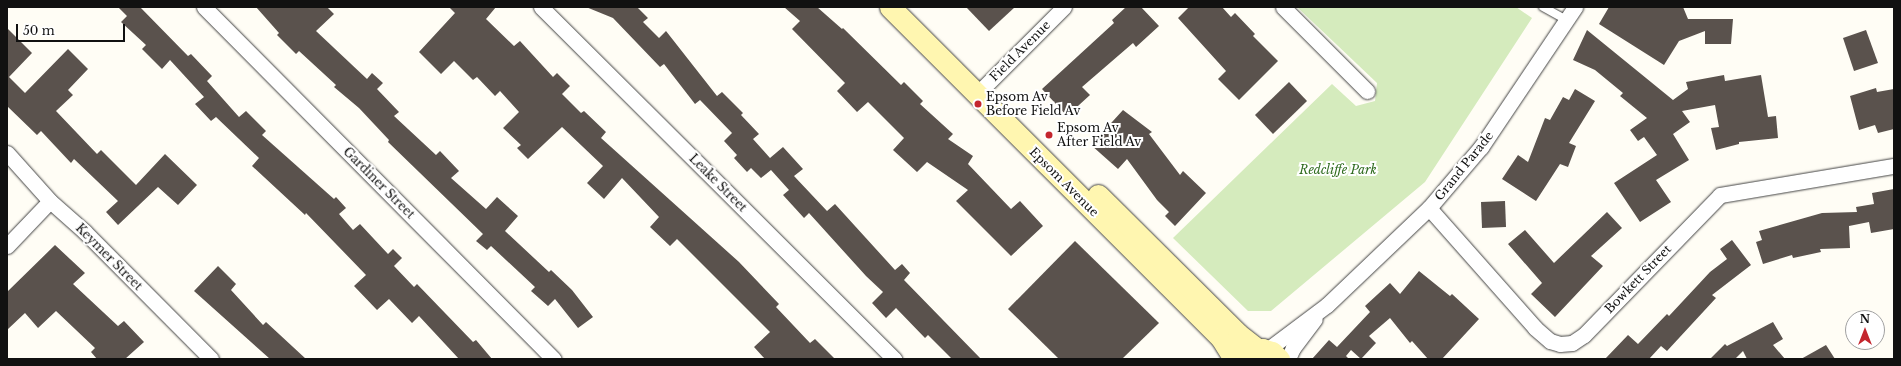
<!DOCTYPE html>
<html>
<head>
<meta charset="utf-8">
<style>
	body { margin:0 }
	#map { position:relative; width:1901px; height:366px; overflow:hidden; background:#fffdf5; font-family:"Libre Baskerville",serif }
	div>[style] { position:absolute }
	.green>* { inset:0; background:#d5ebbd }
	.building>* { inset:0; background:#5a524d }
	.roads { filter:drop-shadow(0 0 1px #444) drop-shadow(0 0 1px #444) }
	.lane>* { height:8px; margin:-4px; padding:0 4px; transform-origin:4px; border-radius:4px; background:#fff }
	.street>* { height:15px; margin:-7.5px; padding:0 7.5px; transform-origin:7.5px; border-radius:7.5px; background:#fff }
	.secondary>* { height:21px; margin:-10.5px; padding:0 10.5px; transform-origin:10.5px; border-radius:10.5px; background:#fff6b0 }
	.dots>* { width:11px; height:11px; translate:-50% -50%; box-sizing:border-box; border:2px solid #fff; border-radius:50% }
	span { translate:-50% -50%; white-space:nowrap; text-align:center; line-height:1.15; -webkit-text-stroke:4px #fff; paint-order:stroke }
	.street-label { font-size:12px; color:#111 }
	.poi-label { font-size:12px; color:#111 }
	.left { translate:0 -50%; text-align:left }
	.park-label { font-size:12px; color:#2f6b1f; font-style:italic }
	.frame { position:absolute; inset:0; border:8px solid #111; pointer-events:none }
	.north { position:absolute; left:1845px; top:310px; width:40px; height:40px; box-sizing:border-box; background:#fff; border:1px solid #a0a0a0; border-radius:50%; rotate:0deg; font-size:11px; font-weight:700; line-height:16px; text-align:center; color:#111 }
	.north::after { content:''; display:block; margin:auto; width:14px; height:18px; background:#c4262e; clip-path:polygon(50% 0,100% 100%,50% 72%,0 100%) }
	.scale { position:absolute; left:16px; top:24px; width:109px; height:18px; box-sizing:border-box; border:2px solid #111; border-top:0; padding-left:5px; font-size:12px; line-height:14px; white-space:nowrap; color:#111; -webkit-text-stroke:3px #fff; paint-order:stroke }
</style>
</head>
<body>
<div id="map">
	<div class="green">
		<i style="clip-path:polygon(1297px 7px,1516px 7px,1532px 18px,1425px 182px,1271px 311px,1248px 311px,1173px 238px,1332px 84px,1356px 106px,1375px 101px,1377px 83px)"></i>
	</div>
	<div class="building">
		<i style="clip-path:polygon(118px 7px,140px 7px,188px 56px,191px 54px,212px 76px,207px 81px,239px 117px,246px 111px,266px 131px,262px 135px,334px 199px,336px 197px,346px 208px,339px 214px,353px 230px,360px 224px,388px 254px,393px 249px,402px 258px,394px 266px,414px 287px,417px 284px,473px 342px,476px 340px,492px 359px,459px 359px,419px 316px,412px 323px,389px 299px,377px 310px,354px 286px,366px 275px,306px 213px,305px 215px,252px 166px,259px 158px,216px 117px,211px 121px,195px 104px,204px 97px,170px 60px,162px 69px,142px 49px,146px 45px,121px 22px,127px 16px)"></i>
		<i style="clip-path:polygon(256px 7px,327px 7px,334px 14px,316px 31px,367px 79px,372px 73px,383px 83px,377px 89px,399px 112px,394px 116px,436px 155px,440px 151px,459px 171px,451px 178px,486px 209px,497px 197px,518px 216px,505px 231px,549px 272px,551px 270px,572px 290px,593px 317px,578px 328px,555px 299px,548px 306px,531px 291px,535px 287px,491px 246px,487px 250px,476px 241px,483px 234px,388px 142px,389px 140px,359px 108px,334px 87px,336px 85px,299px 51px,296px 54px,277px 35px,279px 33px)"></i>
		<i style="clip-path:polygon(449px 7px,496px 7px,486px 19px,514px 46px,520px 41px,553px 77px,557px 73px,570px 86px,562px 94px,581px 113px,584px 111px,606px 132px,601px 138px,739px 262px,779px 304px,776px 307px,810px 343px,815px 339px,835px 359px,765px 359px,754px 347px,770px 332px,677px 239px,670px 246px,650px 227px,659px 217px,622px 178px,604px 199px,587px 183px,603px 166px,562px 127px,528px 159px,517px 148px,521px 145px,503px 128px,519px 112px,500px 91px,495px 96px,477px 77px,473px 80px,454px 61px,441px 74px,419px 52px,455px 13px)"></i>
		<i style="clip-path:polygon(586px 7px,637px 7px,648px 18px,643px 22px,659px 38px,666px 31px,717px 96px,722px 92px,743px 113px,741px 115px,759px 134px,753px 139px,770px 158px,783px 147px,803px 169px,794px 176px,827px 211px,835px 204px,895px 270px,902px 264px,910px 273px,904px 280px,981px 359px,952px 359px,928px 335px,925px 338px,896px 308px,886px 318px,872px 303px,883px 292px,866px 276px,809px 213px,804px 218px,783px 195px,789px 190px,771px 170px,761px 178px,751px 168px,747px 172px,734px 158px,737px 155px,724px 141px,732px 133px,700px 100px,695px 104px,664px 64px,660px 67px,613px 18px)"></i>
		<i style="clip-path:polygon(784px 7px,817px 7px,842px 29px,843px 28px,901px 85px,904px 82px,923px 101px,920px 104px,953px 134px,948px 139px,973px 156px,968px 164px,1011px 209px,1020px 201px,1043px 226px,1011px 256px,956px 201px,968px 190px,927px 162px,917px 172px,893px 150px,904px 138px,868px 102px,857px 112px,837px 91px,845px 83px,792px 29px,800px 21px)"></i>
		<i style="clip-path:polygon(966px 7px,1015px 7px,989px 31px)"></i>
		<i style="clip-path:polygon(1126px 7px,1141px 7px,1159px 26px,1136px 47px,1133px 43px,1082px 87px,1090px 95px,1067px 116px,1042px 89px,1114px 23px,1112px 20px)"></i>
		<i style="clip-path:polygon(1189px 7px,1222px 7px,1231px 17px,1235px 13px,1255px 34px,1253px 36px,1278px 61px,1239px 100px,1218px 79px,1226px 71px,1178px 18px)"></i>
		<i style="clip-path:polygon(1609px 7px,1683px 7px,1688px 19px,1733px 19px,1731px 44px,1705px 44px,1705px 31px,1679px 41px,1664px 65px,1599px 24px)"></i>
		<i style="clip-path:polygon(7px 28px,32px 53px,9px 77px,25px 93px,68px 49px,88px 69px,68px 90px,73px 95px,56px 111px,97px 154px,101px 150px,136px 185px,165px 154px,197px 185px,178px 205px,158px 187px,118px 225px,106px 212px,118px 201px,74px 159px,71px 163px,41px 131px,37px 135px,7px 106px)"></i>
		<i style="clip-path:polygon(1587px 30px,1673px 100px,1688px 89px,1686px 82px,1724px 75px,1725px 81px,1761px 75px,1768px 117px,1776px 116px,1778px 138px,1739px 142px,1739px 144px,1716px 150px,1711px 128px,1719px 127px,1715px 105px,1682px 111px,1690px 122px,1673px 134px,1689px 160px,1656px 180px,1671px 202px,1640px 222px,1614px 183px,1657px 155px,1644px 137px,1638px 141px,1630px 130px,1647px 118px,1620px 96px,1623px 93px,1595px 70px,1573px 60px)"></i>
		<i style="clip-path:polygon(1866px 30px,1878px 63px,1854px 71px,1843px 38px)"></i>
		<i style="clip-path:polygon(1289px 82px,1307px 101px,1273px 134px,1255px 115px)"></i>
		<i style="clip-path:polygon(1876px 88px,1877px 92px,1894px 89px,1894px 129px,1878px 133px,1875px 125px,1859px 130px,1850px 96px)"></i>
		<i style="clip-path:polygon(1575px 89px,1595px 101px,1569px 143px,1576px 146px,1568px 167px,1560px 164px,1536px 201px,1502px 179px,1518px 155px,1528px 162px,1545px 118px,1550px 120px,1563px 97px,1569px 100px)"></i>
		<i style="clip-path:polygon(1123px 110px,1152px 132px,1149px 134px,1180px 175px,1183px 171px,1206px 193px,1175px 226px,1165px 216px,1169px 212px,1157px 200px,1127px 159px,1118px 169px,1091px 145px)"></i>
		<i style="clip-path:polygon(1894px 189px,1894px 229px,1871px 233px,1869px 222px,1849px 226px,1850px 248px,1820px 249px,1821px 252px,1793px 258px,1792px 255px,1763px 264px,1756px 242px,1762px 240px,1759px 231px,1822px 213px,1857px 212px,1856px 207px,1874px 204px,1872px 193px)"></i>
		<i style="clip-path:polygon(1505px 201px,1506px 227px,1482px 228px,1481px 202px)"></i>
		<i style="clip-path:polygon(1607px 212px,1622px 228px,1591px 256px,1603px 266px,1555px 317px,1531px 294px,1542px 283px,1508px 244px,1525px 230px,1554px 263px)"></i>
		<i style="clip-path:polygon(1732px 240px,1751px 265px,1712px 295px,1716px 298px,1667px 351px,1661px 346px,1649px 359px,1605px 359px,1628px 335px,1638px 344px,1667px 314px,1669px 316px,1710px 272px,1727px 259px,1720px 249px)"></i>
		<i style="clip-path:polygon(1075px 241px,1159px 323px,1122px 359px,1059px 359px,1008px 309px)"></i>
		<i style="clip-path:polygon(55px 245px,85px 273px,73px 284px,118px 326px,124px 321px,144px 342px,125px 359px,97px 359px,91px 352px,95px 348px,56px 311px,38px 328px,25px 313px,7px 330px,7px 292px)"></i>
		<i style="clip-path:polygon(218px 266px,236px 284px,231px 290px,263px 325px,266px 322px,306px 359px,270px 359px,194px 291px)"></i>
		<i style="clip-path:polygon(1419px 271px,1450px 296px,1452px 294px,1479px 319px,1442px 359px,1428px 359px,1412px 341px,1410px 343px,1390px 318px,1369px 336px,1376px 343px,1361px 359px,1351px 350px,1346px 356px,1349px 359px,1312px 359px,1329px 340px,1337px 347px,1370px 312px,1365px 306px,1390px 283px,1400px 294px)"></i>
		<i style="clip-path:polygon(1773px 322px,1783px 339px,1773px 345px,1785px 359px,1747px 359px,1743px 351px,1735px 359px,1710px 359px,1725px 344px,1727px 346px)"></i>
		<i style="clip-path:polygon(1826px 345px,1835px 359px,1801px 359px)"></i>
	</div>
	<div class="roads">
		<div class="lane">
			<i style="left:1543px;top:7px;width:26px;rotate:29deg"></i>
		</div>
		<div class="street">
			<i style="left:204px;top:7px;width:496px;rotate:45.2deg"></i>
			<i style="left:541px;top:7px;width:499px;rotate:44.9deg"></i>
			<i style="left:1283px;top:7px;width:119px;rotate:45deg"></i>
			<i style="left:977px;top:94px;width:123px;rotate:-45deg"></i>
			<i style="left:7px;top:153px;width:64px;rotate:48.1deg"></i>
			<i style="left:50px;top:201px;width:47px;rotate:41.5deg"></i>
			<i style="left:85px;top:232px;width:179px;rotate:45.2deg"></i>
			<i style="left:1429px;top:208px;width:160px;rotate:48.5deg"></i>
			<i style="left:1535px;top:328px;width:20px;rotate:41deg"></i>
			<i style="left:1550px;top:341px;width:10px;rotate:17deg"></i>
			<i style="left:1560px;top:344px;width:12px;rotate:-5deg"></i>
			<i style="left:1572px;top:343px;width:14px;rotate:-34deg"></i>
			<i style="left:1584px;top:335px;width:195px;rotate:-45.8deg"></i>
			<i style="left:1720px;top:195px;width:176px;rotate:-9.5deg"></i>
			<i style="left:7px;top:246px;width:62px;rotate:-46.3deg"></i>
			<i style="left:1267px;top:350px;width:75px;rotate:-36.9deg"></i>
			<i style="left:1327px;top:305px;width:141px;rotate:-43.6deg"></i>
			<i style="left:1429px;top:208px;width:80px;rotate:-49.6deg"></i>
			<i style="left:1481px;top:147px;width:169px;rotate:-56.1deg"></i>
			<i style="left:1288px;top:359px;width:12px;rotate:-66deg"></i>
			<i style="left:1293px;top:348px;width:36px;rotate:-53deg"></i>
		</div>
		<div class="secondary">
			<i style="left:890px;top:7px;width:468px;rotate:45deg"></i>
			<i style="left:1221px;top:338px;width:25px;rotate:58deg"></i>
			<i style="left:1098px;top:195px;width:197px;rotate:44.8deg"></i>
			<i style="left:1238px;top:334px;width:24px;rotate:38deg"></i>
			<i style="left:1245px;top:354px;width:18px;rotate:-16deg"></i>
			<i style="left:1262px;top:349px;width:10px;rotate:17deg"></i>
			<i style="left:1272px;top:352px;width:10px;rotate:45deg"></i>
		</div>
	</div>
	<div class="dots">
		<i style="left:978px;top:104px;background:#c4262e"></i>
		<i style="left:1049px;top:135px;background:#c4262e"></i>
	</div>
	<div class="street-label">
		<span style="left:1020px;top:51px;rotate:-45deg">Field Avenue</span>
		<span style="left:1464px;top:166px;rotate:-51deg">Grand Parade</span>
		<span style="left:1064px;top:182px;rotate:45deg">Epsom Avenue</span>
		<span style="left:379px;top:183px;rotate:45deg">Gardiner Street</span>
		<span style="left:718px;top:183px;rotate:45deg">Leake Street</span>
		<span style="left:109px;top:257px;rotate:45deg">Keymer Street</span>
		<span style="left:1638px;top:279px;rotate:-46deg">Bowkett Street</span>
	</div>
	<div class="poi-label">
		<span class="left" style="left:986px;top:104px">Epsom Av<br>Before Field Av</span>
		<span class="left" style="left:1057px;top:135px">Epsom Av<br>After Field Av</span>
	</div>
	<div class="park-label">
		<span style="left:1338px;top:170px">Redcliffe Park</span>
	</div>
	<div class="frame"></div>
	<div class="north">N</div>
	<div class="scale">50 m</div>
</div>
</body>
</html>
